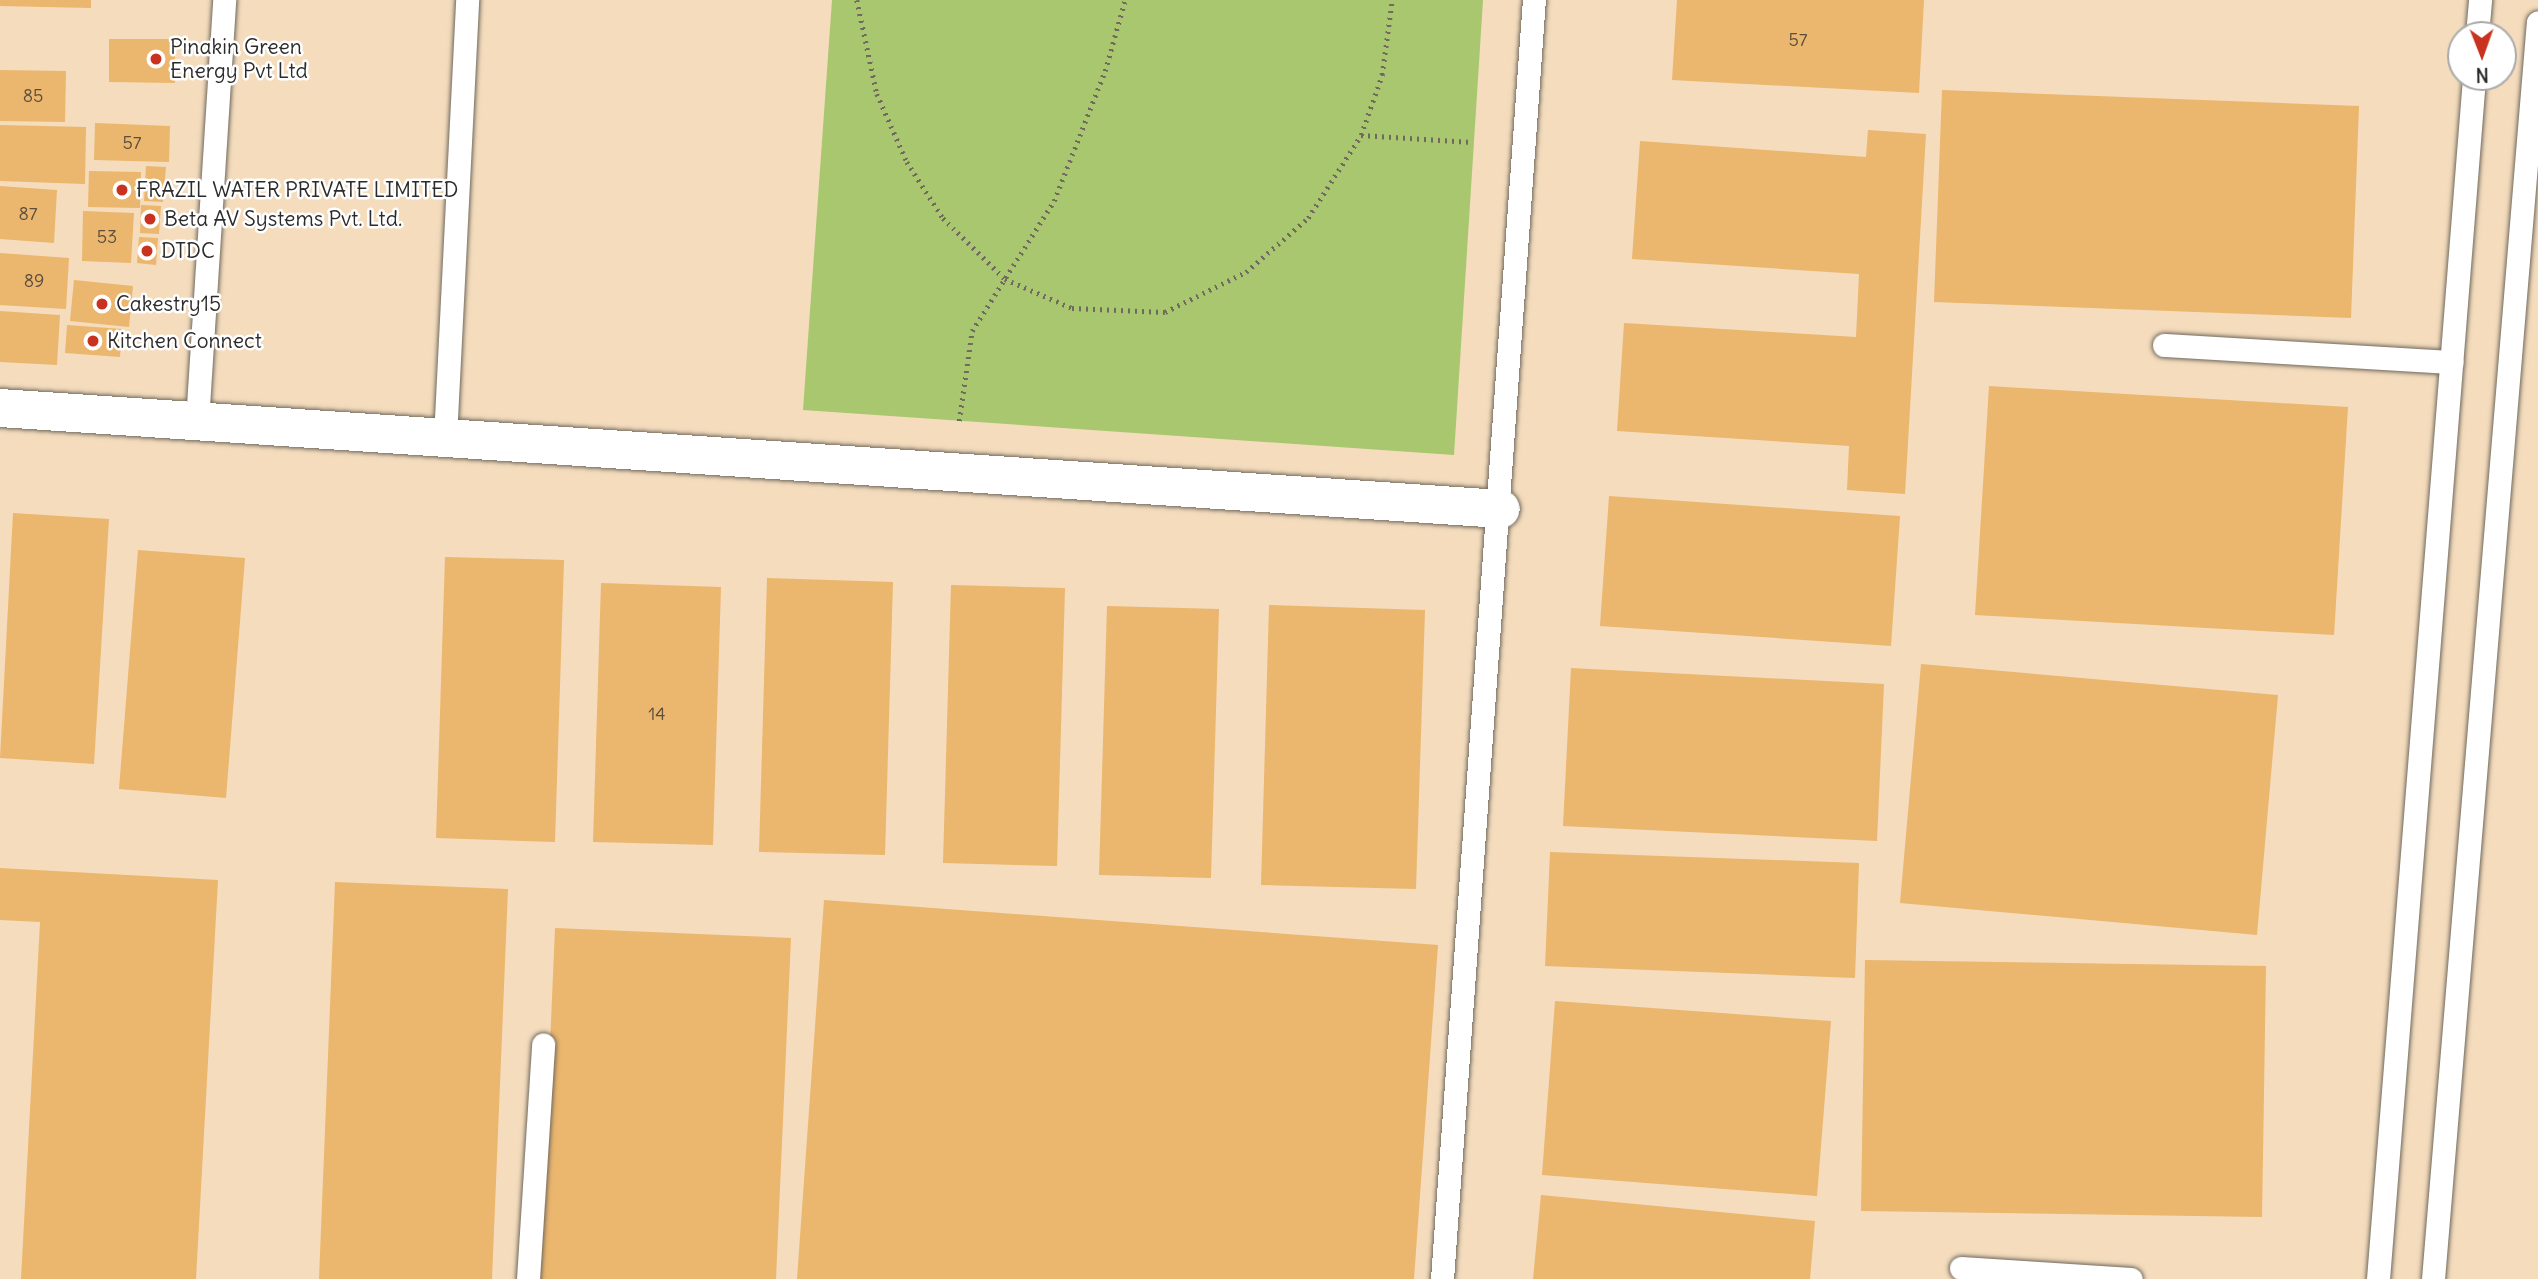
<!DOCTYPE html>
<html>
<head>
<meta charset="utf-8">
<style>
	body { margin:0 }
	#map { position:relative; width:2538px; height:1279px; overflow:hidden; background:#f4dcbd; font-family:Delius,sans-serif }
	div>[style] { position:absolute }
	.green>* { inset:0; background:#a8c76f }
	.building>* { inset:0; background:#ebb66e }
	.path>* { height:4.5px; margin-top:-2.25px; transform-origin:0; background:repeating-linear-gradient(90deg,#71695e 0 2px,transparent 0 7px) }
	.roads { filter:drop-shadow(0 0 2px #71695e) drop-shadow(0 0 2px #71695e) }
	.service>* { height:23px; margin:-11.5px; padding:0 11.5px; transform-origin:11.5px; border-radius:11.5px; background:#fff }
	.minor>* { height:38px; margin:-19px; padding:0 19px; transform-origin:19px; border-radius:19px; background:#fff }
	.dots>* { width:19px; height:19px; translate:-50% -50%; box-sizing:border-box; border:4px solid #fff; border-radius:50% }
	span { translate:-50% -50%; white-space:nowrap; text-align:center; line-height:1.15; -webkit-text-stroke:5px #fff; paint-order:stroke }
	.number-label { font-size:18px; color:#5b4e3c }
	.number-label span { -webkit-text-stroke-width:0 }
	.poi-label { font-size:21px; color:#2b2b2b }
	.left { translate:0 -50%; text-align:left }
	.north { position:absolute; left:2447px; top:21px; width:70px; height:70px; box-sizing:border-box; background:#fff; border:2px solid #aaa; border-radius:50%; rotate:179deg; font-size:19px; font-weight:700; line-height:28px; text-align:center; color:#2b2b2b }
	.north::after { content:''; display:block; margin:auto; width:24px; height:32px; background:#c8321e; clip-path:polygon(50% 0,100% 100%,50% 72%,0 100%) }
</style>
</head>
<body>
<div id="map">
	<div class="green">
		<i style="clip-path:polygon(832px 0,1483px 0,1454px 455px,803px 410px)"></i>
	</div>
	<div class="building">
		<i style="clip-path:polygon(0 0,91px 0,91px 8px,0 6px)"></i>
		<i style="clip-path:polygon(1677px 0,1924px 0,1919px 93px,1672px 80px)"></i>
		<i style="clip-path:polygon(109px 39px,175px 39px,175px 83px,109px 82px)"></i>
		<i style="clip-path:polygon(0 70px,66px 71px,65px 122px,0 121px)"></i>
		<i style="clip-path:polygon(1942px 90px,2359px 106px,2351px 318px,1934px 302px)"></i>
		<i style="clip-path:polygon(95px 123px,170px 126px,169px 162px,94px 160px)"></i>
		<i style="clip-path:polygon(0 125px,86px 127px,85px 184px,0 181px)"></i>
		<i style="clip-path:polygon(1868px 130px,1926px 134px,1905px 494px,1847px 490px,1849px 446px,1617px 431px,1624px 323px,1856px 337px,1859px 274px,1632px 259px,1640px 141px,1866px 157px)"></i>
		<i style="clip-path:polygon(146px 166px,166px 167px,163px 202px,144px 201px)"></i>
		<i style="clip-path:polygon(89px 171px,141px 172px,140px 208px,88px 207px)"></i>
		<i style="clip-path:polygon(0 186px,57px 190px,54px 243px,0 239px)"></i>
		<i style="clip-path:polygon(141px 205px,161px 206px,159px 234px,140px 233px)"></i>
		<i style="clip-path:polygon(83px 211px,134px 213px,131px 263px,82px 261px)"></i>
		<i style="clip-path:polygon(139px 237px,158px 238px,156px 265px,137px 263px)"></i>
		<i style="clip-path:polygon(0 253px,69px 258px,66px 309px,0 305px)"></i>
		<i style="clip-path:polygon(74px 280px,133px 286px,129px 327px,70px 321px)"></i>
		<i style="clip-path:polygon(0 311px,60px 315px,57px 365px,0 362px)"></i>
		<i style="clip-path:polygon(67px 325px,122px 329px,120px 357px,65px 353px)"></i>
		<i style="clip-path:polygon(1989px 386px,2348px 407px,2334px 635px,1975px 615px)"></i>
		<i style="clip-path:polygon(1609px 496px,1900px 516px,1891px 646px,1600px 626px)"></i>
		<i style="clip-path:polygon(13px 513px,109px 519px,94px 764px,0 758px)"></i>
		<i style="clip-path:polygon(138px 550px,245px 558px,226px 798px,119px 789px)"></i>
		<i style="clip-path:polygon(445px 557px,564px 560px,555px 842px,436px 838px)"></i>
		<i style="clip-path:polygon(767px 578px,893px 582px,885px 855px,759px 852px)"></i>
		<i style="clip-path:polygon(601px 583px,721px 587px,713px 845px,593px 842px)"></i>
		<i style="clip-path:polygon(951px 585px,1065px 588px,1057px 866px,943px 863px)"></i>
		<i style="clip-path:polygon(1269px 605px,1425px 610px,1416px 889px,1261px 885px)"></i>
		<i style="clip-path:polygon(1107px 606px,1219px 609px,1211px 878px,1099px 875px)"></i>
		<i style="clip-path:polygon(1921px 664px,2278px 695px,2257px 935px,1900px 903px)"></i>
		<i style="clip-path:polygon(1571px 668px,1884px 684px,1877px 841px,1563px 826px)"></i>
		<i style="clip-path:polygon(1550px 852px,1859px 863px,1855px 978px,1545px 966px)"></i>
		<i style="clip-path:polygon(0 868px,218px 880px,196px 1279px,21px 1279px,40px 922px,0 920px)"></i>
		<i style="clip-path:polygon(335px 882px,508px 889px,492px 1279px,319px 1279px)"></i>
		<i style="clip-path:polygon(824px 900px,1438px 945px,1414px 1279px,797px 1279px)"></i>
		<i style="clip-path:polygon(555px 928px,791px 938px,776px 1279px,540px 1279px)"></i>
		<i style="clip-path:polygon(1865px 960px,2266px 966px,2262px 1217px,1861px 1211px)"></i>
		<i style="clip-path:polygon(1555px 1001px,1831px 1021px,1817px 1196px,1542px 1175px)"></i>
		<i style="clip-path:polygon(1541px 1195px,1815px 1221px,1810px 1279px,1533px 1279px)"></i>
	</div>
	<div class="path">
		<i style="left:857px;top:0;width:96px;rotate:78deg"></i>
		<i style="left:877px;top:94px;width:74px;rotate:66.2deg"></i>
		<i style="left:907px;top:162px;width:67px;rotate:57.3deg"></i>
		<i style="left:943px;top:218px;width:87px;rotate:44.5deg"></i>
		<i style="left:1005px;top:279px;width:73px;rotate:23.4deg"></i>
		<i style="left:1072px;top:308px;width:93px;rotate:2.5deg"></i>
		<i style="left:1165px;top:312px;width:90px;rotate:-26.3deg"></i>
		<i style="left:1246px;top:272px;width:82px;rotate:-41.1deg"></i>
		<i style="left:1308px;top:218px;width:98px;rotate:-57.4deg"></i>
		<i style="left:1361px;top:135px;width:64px;rotate:-70.7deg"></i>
		<i style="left:1382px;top:75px;width:76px;rotate:-82.4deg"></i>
		<i style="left:1361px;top:135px;width:111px;rotate:3.6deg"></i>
		<i style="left:959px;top:421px;width:91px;rotate:-81.8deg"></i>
		<i style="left:972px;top:331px;width:154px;rotate:-57.8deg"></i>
		<i style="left:1054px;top:201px;width:140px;rotate:-68.6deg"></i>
		<i style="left:1105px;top:71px;width:74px;rotate:-74.3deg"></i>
	</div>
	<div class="roads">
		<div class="service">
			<i style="left:2477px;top:35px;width:35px;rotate:-85deg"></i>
			<i style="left:2164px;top:345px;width:288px;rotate:3.4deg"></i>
			<i style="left:197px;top:421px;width:422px;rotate:-86.3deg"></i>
			<i style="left:445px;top:438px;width:439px;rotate:-87.1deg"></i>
			<i style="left:1961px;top:1268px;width:170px;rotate:3.7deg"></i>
			<i style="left:528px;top:1279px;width:235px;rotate:-86.3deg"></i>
			<i style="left:1442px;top:1279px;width:1282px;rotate:-85.89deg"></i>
			<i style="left:2378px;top:1279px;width:1206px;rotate:-85.43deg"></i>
			<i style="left:2433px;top:1279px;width:1261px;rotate:-85.23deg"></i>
		</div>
		<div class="minor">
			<i style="left:0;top:408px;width:1504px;rotate:3.85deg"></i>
		</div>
	</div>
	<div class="dots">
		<i style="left:156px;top:59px;background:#c8321e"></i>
		<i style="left:122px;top:190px;background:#c8321e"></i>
		<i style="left:150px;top:219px;background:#c8321e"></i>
		<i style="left:147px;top:251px;background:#c8321e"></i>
		<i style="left:102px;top:304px;background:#c8321e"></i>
		<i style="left:93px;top:341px;background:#c8321e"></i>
	</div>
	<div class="number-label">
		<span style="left:1798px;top:40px">57</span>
		<span style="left:33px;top:96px">85</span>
		<span style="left:132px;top:143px">57</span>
		<span style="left:28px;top:214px">87</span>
		<span style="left:107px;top:237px">53</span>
		<span style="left:34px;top:281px">89</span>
		<span style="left:657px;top:714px">14</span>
	</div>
	<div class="poi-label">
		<span class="left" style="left:170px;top:59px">Pinakin Green<br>Energy Pvt Ltd</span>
		<span class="left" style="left:136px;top:190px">FRAZIL WATER PRIVATE LIMITED</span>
		<span class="left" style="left:164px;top:219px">Beta AV Systems Pvt. Ltd.</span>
		<span class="left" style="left:161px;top:251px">DTDC</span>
		<span class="left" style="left:116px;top:304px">Cakestry15</span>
		<span class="left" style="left:107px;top:341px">Kitchen Connect</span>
	</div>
	<div class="north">N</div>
</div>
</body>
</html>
